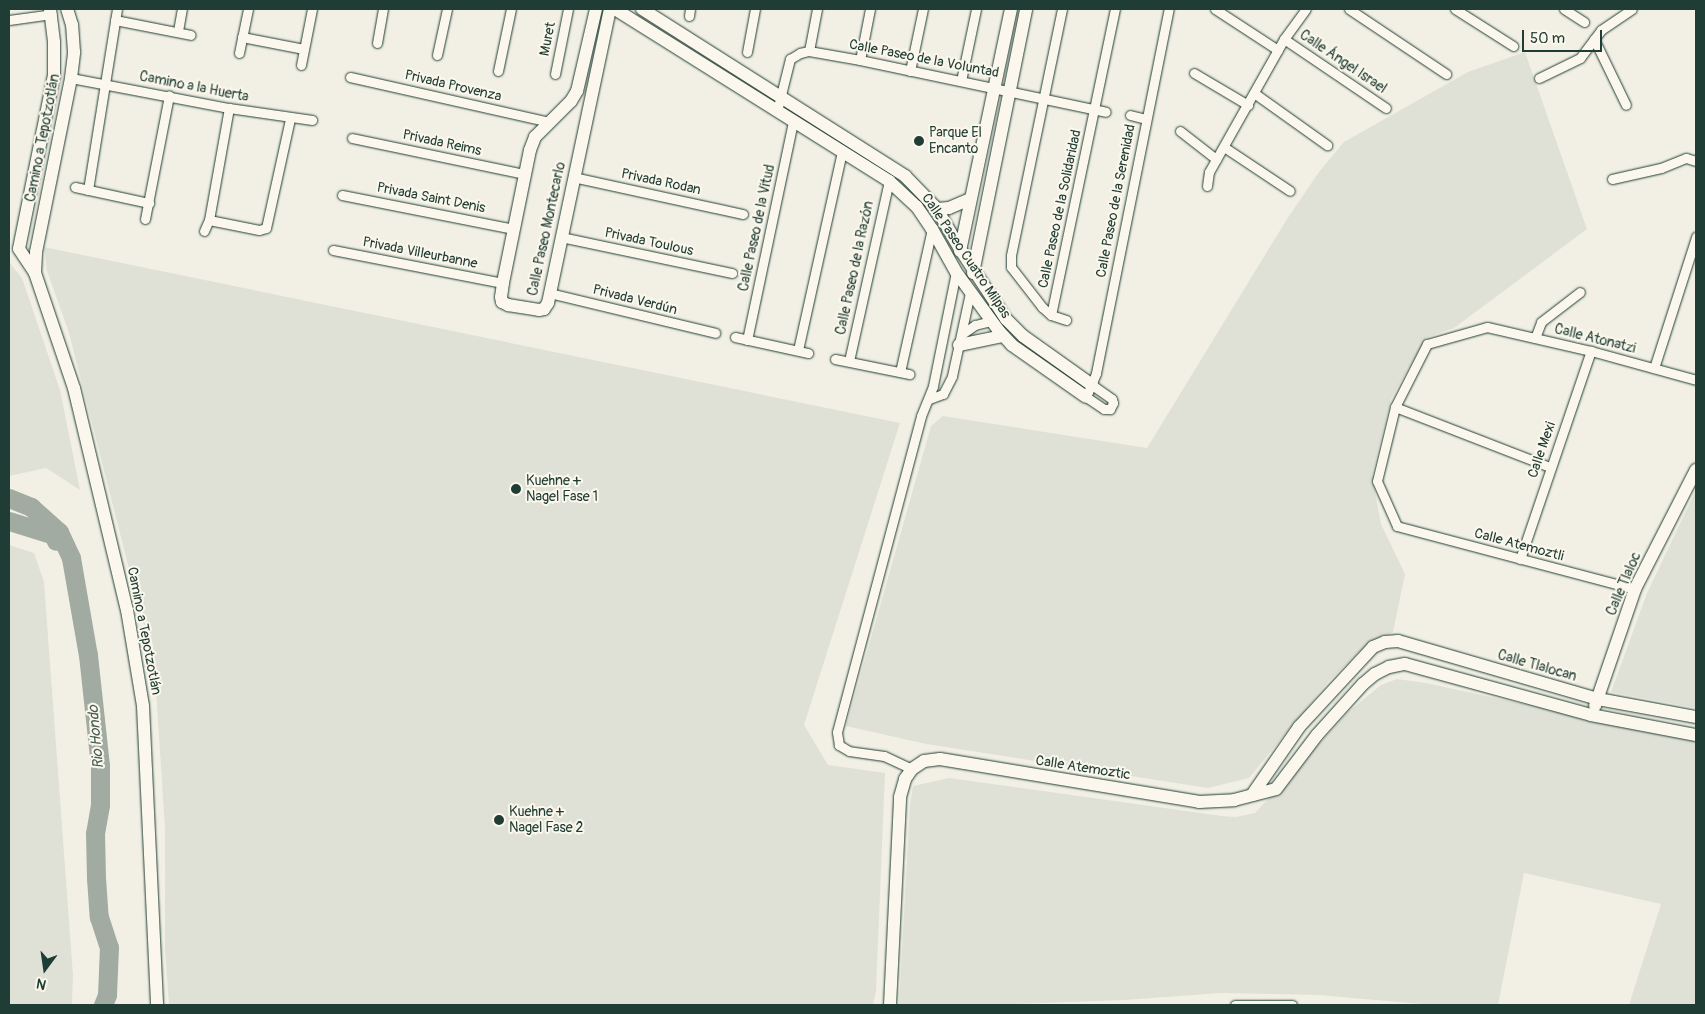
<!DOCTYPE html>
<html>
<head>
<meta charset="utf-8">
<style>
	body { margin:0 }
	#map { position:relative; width:1705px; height:1014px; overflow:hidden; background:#f2f0e5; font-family:Pangolin,sans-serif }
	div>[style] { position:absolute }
	.built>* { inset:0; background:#e0e1d6 }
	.river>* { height:19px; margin:-9.5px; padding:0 9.5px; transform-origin:9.5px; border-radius:9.5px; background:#a2aba1 }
	.roads { filter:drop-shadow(0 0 1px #1f3d34) drop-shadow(0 0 1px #1f3d34) }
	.street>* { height:9px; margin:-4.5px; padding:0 4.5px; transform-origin:4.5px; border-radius:4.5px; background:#fbf7ec }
	.secondary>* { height:12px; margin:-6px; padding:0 6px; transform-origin:6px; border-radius:6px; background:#fbf7ec }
	.dots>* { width:14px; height:14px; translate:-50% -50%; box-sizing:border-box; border:2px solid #fbf7ec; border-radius:50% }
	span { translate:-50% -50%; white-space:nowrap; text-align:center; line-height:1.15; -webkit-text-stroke:4px #fbf7ec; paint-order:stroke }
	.street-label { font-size:14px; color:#1f3d34 }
	.poi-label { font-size:14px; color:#1f3d34 }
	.left { translate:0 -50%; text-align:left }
	.water-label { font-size:15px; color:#465e55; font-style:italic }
	.frame { position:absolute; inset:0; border:10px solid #1f3d34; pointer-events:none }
	.north { position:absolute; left:20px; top:944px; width:50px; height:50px; -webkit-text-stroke:4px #fbf7ec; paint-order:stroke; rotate:194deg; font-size:14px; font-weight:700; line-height:20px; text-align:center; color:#1f3d34 }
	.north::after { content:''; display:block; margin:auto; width:18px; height:22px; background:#1f3d34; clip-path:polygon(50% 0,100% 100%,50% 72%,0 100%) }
	.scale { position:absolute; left:1522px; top:30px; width:80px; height:22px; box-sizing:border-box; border:2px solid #1f3d34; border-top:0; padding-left:6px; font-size:15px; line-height:18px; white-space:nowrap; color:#1f3d34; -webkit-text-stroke:4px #fbf7ec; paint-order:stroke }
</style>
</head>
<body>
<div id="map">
	<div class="built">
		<i style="clip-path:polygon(1525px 52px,1587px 229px,1454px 328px,1426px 338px,1391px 399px,1372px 475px,1381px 524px,1405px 574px,1393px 632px,1378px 638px,1360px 651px,1329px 681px,1249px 778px,1208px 788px,926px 744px,846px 726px,931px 426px,943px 416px,1147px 448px,1287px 219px,1319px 172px,1344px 142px,1468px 72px)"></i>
		<i style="clip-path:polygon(44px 247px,900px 423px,804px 725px,828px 765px,885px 773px,876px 991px,873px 1005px,169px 1005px,165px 950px,165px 829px,153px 644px,142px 620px,69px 333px,47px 271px)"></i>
		<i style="clip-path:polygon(9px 262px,22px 278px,60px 390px,80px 490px,46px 468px,9px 476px)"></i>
		<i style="clip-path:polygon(1696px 490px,1696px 708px,1611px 692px,1647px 593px)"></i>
		<i style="clip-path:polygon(9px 545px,34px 553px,44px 582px,73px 975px,72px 1005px,9px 1005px)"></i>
		<i style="clip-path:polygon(1397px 679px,1426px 683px,1696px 741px,1696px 1005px,1629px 1005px,1661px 904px,1524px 873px,1498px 1005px,1433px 1005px,1318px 995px,1221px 993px,1125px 1000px,991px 1005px,899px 1005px,910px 804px,913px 786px,949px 778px,1222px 816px,1236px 817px,1255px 813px,1348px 712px,1381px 685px)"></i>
	</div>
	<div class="river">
		<i style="left:9px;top:498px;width:24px;rotate:22deg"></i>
		<i style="left:31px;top:507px;width:38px;rotate:42deg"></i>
		<i style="left:59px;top:532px;width:29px;rotate:65deg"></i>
		<i style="left:71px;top:558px;width:98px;rotate:80.1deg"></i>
		<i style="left:88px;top:655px;width:111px;rotate:83.8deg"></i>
		<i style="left:100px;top:765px;width:40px;rotate:90deg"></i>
		<i style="left:100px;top:805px;width:28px;rotate:100deg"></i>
		<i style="left:95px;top:833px;width:45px;rotate:88.7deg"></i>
		<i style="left:96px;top:878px;width:39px;rotate:86deg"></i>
		<i style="left:99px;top:917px;width:32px;rotate:72deg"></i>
		<i style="left:109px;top:947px;width:48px;rotate:92.4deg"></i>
		<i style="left:107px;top:995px;width:11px;rotate:112deg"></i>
		<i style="left:9px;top:521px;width:47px;rotate:17.3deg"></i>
		<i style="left:54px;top:535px;width:6px;rotate:72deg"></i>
	</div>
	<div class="roads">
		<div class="street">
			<i style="left:1062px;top:9px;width:252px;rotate:101.7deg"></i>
			<i style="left:1011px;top:256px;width:11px;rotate:90deg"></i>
			<i style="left:1011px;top:267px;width:51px;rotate:52.2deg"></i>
			<i style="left:1042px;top:307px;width:12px;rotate:42deg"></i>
			<i style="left:1051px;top:315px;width:16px;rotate:18deg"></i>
			<i style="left:1215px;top:9px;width:75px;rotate:33.1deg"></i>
			<i style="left:1349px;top:9px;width:117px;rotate:33.8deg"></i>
			<i style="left:1455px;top:9px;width:69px;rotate:32.5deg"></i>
			<i style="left:1564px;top:9px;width:24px;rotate:33deg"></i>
			<i style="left:689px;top:16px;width:7px;rotate:-82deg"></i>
			<i style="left:9px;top:20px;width:43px;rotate:-7.9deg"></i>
			<i style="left:115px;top:20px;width:77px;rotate:11.2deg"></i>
			<i style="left:178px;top:31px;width:22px;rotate:-80deg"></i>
			<i style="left:242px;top:37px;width:63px;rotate:11deg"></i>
			<i style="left:1284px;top:39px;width:123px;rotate:34.1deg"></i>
			<i style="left:1594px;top:39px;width:73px;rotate:64.1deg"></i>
			<i style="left:377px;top:43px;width:35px;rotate:-80deg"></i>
			<i style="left:809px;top:51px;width:43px;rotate:-79.2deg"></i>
			<i style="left:747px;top:52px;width:44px;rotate:-79.5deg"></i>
			<i style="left:239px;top:53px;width:45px;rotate:-78.4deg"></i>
			<i style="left:437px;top:55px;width:47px;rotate:-77.7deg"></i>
			<i style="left:860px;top:60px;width:52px;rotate:-78.9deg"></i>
			<i style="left:301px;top:65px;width:57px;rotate:-78.9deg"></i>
			<i style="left:498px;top:71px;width:63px;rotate:-78.2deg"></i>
			<i style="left:910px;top:71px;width:63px;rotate:-78.2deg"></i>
			<i style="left:1194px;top:73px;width:63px;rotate:30.7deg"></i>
			<i style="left:555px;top:74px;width:66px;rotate:-78.7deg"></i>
			<i style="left:350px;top:77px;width:204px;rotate:12.7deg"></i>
			<i style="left:71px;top:78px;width:161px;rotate:10.8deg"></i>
			<i style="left:229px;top:108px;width:84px;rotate:8.2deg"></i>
			<i style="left:1539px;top:78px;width:46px;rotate:-26deg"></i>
			<i style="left:1580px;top:58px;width:35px;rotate:-53deg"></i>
			<i style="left:1601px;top:30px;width:37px;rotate:-34deg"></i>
			<i style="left:961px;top:81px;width:74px;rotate:-78.2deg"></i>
			<i style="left:1254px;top:93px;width:90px;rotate:35.5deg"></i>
			<i style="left:777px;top:111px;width:54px;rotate:-76deg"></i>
			<i style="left:790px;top:59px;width:12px;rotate:-31deg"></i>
			<i style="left:800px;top:53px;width:9px;rotate:-13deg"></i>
			<i style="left:809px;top:51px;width:52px;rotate:10deg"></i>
			<i style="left:860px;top:60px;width:251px;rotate:11.9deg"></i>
			<i style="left:1130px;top:115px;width:16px;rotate:14deg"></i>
			<i style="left:1180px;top:131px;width:46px;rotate:37.9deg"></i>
			<i style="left:352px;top:138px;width:177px;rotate:11.8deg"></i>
			<i style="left:1224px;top:147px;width:79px;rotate:33.7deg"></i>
			<i style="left:573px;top:177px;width:174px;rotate:12.3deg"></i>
			<i style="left:1612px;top:179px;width:50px;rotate:-12.7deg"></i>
			<i style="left:1661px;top:168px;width:27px;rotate:-22deg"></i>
			<i style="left:1686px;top:158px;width:10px;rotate:17deg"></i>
			<i style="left:1207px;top:186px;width:14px;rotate:-82deg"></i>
			<i style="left:1209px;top:172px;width:153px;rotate:-60.6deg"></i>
			<i style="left:1284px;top:39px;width:37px;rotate:-54deg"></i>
			<i style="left:75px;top:187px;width:76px;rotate:12.2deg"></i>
			<i style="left:88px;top:190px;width:183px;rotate:-80.9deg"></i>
			<i style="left:342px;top:195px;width:175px;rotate:11.2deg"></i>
			<i style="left:145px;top:219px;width:126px;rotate:-79deg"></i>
			<i style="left:209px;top:220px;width:51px;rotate:11.3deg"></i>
			<i style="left:259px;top:230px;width:7px;rotate:-16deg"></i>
			<i style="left:266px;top:228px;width:112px;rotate:-77.6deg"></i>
			<i style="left:204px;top:231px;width:12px;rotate:-66deg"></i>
			<i style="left:209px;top:220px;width:114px;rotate:-79.9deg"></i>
			<i style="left:561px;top:237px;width:175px;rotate:11.9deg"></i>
			<i style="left:333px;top:250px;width:173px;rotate:11deg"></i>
			<i style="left:549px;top:293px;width:171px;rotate:13.5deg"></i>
			<i style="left:1051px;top:315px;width:313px;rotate:-78.2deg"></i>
			<i style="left:962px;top:334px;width:16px;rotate:-35deg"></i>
			<i style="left:975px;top:325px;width:16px;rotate:-14deg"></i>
			<i style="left:735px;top:337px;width:75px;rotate:12.4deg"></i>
			<i style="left:1535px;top:338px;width:17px;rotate:-69deg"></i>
			<i style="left:1541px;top:322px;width:49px;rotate:-37.6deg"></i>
			<i style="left:747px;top:340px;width:223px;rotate:-78.1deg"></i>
			<i style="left:798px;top:350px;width:203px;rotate:-77.5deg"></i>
			<i style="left:835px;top:359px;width:76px;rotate:11.5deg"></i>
			<i style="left:849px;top:361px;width:184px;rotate:-77.5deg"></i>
			<i style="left:1654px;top:368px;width:138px;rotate:-72.2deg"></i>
			<i style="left:900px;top:372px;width:147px;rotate:-77.4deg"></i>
			<i style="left:1092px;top:385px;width:24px;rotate:35deg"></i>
			<i style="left:1112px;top:399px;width:4px;rotate:76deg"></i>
			<i style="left:1113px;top:403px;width:7px;rotate:117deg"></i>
			<i style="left:1110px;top:409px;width:6px;rotate:180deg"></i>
			<i style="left:1104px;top:409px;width:22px;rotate:-146deg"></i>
			<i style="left:1086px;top:397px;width:26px;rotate:-67deg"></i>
			<i style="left:1096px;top:373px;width:371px;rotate:-78.7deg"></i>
			<i style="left:929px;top:399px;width:15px;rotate:-20deg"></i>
			<i style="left:943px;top:394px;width:20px;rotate:-63deg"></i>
			<i style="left:952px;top:376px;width:85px;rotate:-77.8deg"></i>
			<i style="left:1395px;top:407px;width:166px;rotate:21.2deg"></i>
			<i style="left:1520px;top:559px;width:220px;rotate:-71.2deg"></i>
			<i style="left:1635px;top:589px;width:246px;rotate:-165.2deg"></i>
			<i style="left:1397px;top:526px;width:49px;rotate:-114deg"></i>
			<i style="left:1377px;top:481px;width:76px;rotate:-76.3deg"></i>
			<i style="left:1395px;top:407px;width:71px;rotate:-63.1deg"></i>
			<i style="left:1427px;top:344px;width:62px;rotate:-15.8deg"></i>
			<i style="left:1487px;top:327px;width:107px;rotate:13deg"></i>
			<i style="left:1591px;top:351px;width:109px;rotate:15.4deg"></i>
			<i style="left:912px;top:769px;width:31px;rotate:-155deg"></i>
			<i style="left:884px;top:756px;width:35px;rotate:-172deg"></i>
			<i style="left:849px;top:751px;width:12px;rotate:-149deg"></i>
			<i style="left:839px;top:745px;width:13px;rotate:-99deg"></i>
			<i style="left:837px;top:732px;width:327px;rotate:-75.1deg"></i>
			<i style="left:921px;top:416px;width:32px;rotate:-68deg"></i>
			<i style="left:933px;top:386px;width:116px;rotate:-78.6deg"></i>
			<i style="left:1235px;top:1005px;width:57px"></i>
		</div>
		<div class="secondary">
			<i style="left:50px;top:9px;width:34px;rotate:83deg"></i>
			<i style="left:54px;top:43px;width:32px;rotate:90deg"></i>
			<i style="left:54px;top:75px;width:177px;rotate:101.4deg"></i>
			<i style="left:19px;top:249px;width:29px;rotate:56deg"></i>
			<i style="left:35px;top:273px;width:121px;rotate:71.3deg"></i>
			<i style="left:74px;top:388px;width:228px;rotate:76.6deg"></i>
			<i style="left:127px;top:610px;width:97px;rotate:80.5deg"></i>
			<i style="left:143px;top:706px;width:299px;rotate:87.3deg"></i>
			<i style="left:596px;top:9px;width:84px;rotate:103deg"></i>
			<i style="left:577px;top:91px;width:12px;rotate:121deg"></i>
			<i style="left:571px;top:101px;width:51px;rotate:135deg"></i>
			<i style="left:535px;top:137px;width:14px;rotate:111deg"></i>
			<i style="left:530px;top:150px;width:136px;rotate:101.5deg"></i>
			<i style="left:503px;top:283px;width:14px;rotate:98deg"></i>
			<i style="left:501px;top:297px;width:5px;rotate:79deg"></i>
			<i style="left:502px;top:302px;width:7px;rotate:27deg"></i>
			<i style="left:508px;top:305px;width:31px;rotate:9deg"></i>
			<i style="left:539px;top:310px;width:5px;rotate:-11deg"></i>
			<i style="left:544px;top:309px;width:7px;rotate:-56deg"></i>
			<i style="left:548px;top:303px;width:300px;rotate:-78.1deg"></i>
			<i style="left:615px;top:9px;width:324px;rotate:32.1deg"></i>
			<i style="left:889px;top:181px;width:38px;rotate:43deg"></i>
			<i style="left:917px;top:207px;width:27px;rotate:56deg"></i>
			<i style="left:932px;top:229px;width:49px;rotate:60.8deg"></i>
			<i style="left:956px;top:272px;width:73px;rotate:53.9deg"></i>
			<i style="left:999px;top:331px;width:19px;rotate:47deg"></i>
			<i style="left:1012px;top:345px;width:90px;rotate:35.1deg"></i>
			<i style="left:642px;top:9px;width:312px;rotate:32.4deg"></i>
			<i style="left:905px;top:176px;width:46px;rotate:45.9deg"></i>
			<i style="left:937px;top:209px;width:46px;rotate:60.1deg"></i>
			<i style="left:960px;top:249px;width:84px;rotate:56.7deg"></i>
			<i style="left:1006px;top:319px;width:24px;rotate:45deg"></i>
			<i style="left:1023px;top:336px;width:85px;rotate:35.4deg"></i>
			<i style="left:937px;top:209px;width:12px;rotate:-5deg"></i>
			<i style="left:949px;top:208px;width:23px;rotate:-23deg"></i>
			<i style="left:960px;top:251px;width:247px;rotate:-78.1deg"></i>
			<i style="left:35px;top:273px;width:21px;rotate:-87deg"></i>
			<i style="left:36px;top:252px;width:177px;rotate:-78.6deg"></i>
			<i style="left:71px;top:78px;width:26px;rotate:-83deg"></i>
			<i style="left:74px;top:52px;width:27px;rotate:-94deg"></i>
			<i style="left:72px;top:25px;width:17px;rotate:-107deg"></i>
			<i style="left:973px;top:273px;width:269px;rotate:-78.6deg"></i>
			<i style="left:959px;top:345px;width:45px;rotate:-11.6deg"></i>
			<i style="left:1595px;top:706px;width:124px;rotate:-71.1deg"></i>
			<i style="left:1635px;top:589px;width:134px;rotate:-62.9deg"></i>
			<i style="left:1252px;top:795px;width:83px;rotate:-55.3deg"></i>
			<i style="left:1299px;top:727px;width:109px;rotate:-47.2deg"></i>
			<i style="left:1373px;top:647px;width:13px;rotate:-23deg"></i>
			<i style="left:1385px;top:642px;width:13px;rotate:-4deg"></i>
			<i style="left:1398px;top:641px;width:208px;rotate:16.2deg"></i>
			<i style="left:1598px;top:699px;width:100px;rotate:10.4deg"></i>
			<i style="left:890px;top:1005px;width:208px;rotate:-87.2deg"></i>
			<i style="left:900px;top:797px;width:19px;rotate:-74deg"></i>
			<i style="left:905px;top:779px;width:12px;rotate:-55deg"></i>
			<i style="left:912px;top:769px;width:14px;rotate:-34deg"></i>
			<i style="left:924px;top:761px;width:16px;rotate:-7deg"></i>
			<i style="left:940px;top:759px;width:263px;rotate:9.4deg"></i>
			<i style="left:1199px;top:802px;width:35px;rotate:-3deg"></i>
			<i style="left:1234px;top:800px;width:43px;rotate:-14.7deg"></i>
			<i style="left:1276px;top:789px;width:68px;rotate:-52.8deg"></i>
			<i style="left:1317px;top:735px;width:69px;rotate:-48deg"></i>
			<i style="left:1363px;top:684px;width:16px;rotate:-40deg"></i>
			<i style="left:1375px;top:674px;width:16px;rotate:-27deg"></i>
			<i style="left:1389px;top:667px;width:16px;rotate:-11deg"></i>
			<i style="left:1405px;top:664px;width:193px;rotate:15.3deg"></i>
			<i style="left:1591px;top:715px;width:107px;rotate:10.8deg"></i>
		</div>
	</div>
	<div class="dots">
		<i style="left:919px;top:141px;background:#1f3d34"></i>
		<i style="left:516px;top:489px;background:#1f3d34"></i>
		<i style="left:499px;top:820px;background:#1f3d34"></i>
	</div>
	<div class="street-label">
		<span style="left:548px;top:39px;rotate:-79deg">Muret</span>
		<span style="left:924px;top:59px;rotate:11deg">Calle Paseo de la Voluntad</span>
		<span style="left:1343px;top:62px;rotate:34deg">Calle Ángel Israel</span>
		<span style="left:453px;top:86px;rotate:13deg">Privada Provenza</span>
		<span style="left:194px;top:87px;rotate:11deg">Camino a la Huerta</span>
		<span style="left:43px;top:138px;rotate:-79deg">Camino a Tepotzotlán</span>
		<span style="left:442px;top:143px;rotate:12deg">Privada Reims</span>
		<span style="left:661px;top:182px;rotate:12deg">Privada Rodan</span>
		<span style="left:431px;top:198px;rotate:11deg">Privada Saint Denis</span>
		<span style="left:1116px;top:201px;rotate:-79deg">Calle Paseo de la Serenidad</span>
		<span style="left:1060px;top:209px;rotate:-78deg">Calle Paseo de la Solidaridad</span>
		<span style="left:757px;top:228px;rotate:-78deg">Calle Paseo de la Vitud</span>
		<span style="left:547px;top:229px;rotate:-78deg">Calle Paseo Montecarlo</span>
		<span style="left:649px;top:242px;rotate:12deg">Privada Toulous</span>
		<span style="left:420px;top:253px;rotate:11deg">Privada Villeurbanne</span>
		<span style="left:966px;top:256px;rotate:56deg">Calle Paseo Cuatro Milpas</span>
		<span style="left:855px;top:268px;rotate:-78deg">Calle Paseo de la Razón</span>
		<span style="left:635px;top:300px;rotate:14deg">Privada Verdún</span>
		<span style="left:1595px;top:339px;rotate:14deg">Calle Atonatzi</span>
		<span style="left:1542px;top:450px;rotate:-71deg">Calle Mexi</span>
		<span style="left:1519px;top:545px;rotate:15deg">Calle Atemoztli</span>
		<span style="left:1624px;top:584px;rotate:-67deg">Calle Tlaloc</span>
		<span style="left:144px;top:631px;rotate:79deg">Camino a Tepotzotlán</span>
		<span style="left:1537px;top:666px;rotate:16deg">Calle Tlalocan</span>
		<span style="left:1083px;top:768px;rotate:9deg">Calle Atemoztic</span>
	</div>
	<div class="poi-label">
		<span class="left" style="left:929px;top:141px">Parque El<br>Encanto</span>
		<span class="left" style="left:526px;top:489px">Kuehne +<br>Nagel Fase 1</span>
		<span class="left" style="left:509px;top:820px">Kuehne +<br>Nagel Fase 2</span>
	</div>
	<div class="water-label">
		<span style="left:96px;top:737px;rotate:-95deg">Rio Hondo</span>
	</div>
	<div class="frame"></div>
	<div class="north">N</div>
	<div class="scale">50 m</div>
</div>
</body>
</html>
